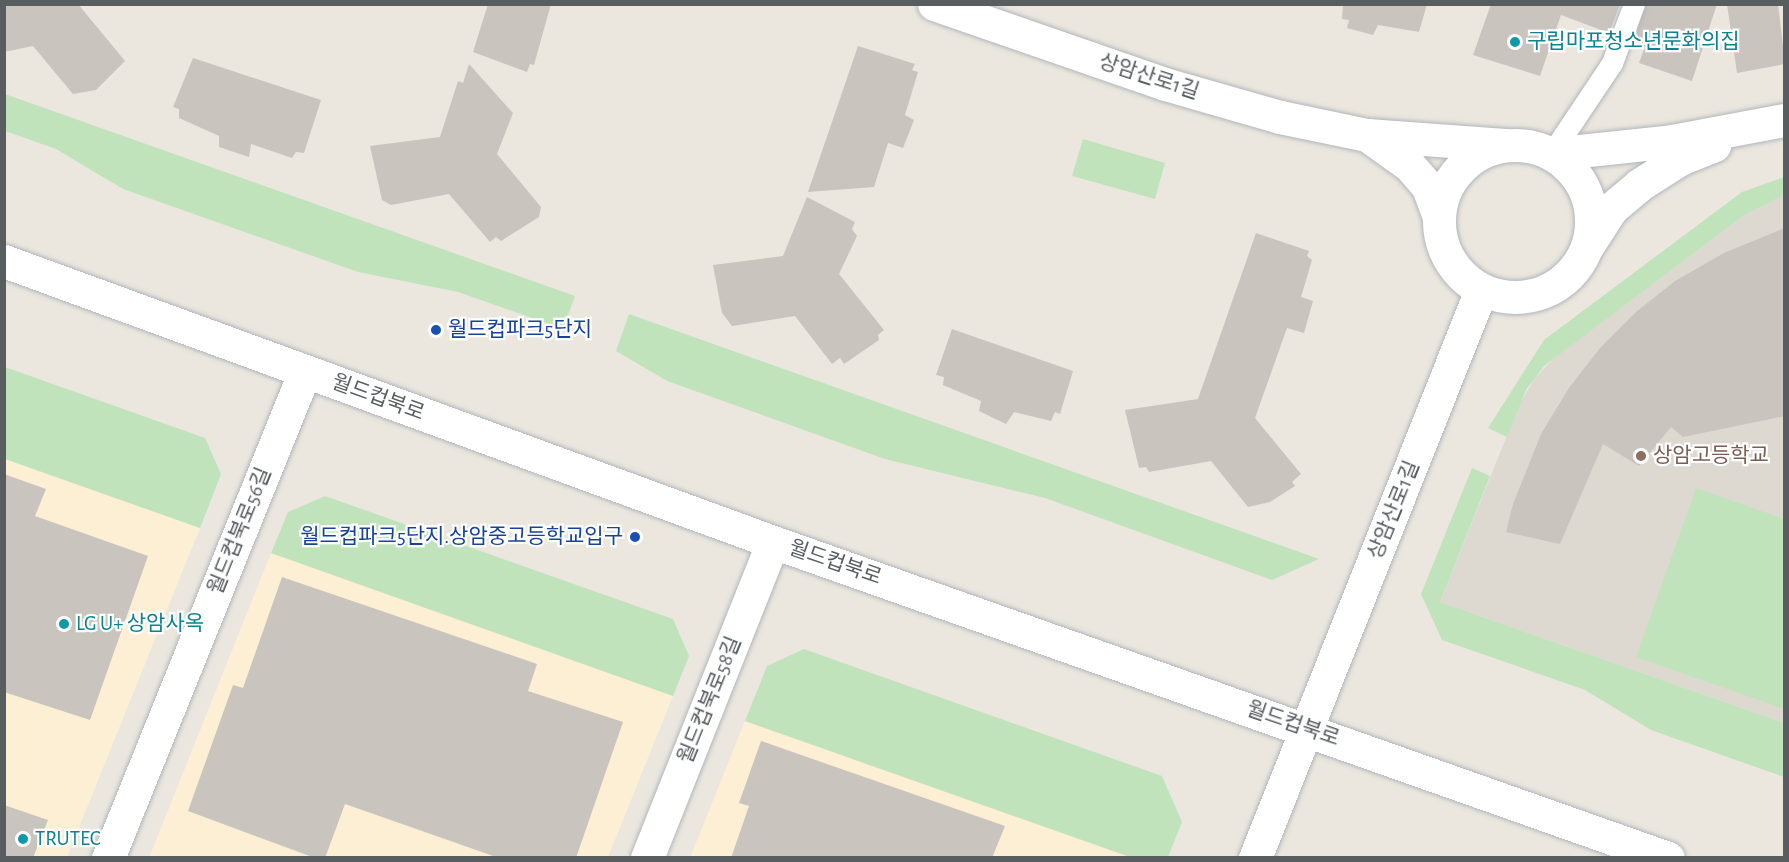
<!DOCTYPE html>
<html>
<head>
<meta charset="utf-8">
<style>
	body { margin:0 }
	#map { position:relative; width:1789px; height:862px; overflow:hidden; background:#ebe7df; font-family:"Alegreya Sans","Noto Sans KR",sans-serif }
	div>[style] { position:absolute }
	.commercial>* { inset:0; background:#fcefd3 }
	.education>* { inset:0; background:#ddd9d0 }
	.green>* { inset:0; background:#c0e3bc }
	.building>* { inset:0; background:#c9c4be }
	.roads { filter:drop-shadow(0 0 2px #b2b6ba) drop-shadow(0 0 2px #b2b6ba) }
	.service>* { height:21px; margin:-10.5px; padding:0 10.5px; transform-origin:10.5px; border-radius:10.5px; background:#fff }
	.minor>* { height:33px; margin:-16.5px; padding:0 16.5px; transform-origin:16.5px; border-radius:16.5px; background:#fff }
	.minor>.ring { margin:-16.5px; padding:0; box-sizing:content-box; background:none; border:33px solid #fff; border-radius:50% }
	.secondary>* { height:33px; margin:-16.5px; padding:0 16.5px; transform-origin:16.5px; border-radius:16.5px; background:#fff }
	.dots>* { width:16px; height:16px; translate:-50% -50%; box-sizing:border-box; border:3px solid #fff; border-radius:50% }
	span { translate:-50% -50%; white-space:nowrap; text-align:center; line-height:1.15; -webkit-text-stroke:4.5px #fff; paint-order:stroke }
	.culture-label { font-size:21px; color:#0d838f }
	.left { translate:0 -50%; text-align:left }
	.street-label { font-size:21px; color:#585d60 }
	.transit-label { font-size:21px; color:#164399 }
	.right { translate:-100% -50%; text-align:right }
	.education-label { font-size:21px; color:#785e54 }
	.frame { position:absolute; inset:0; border:6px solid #585d60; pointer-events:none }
</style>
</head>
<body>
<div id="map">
	<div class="commercial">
		<i style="clip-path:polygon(5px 459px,200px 528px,67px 857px,5px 858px)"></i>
		<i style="clip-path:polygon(271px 553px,673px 696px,608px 857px,149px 858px)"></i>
		<i style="clip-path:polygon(745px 721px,1130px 857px,690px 858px)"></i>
	</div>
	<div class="education">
		<i style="clip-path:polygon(1784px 195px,1784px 723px,1440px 602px,1520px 403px,1535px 378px,1556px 356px,1743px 216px)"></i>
	</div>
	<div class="green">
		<i style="clip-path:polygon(5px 94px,575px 296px,563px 329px,458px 292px,358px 272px,123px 189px,56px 149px,5px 131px)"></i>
		<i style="clip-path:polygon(1083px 139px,1165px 163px,1155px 199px,1072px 176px)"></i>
		<i style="clip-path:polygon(1784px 177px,1784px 195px,1743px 216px,1544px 366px,1526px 390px,1507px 437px,1488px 428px,1544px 340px,1742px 192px)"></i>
		<i style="clip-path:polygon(629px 314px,1319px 559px,1272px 580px,1045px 498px,885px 459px,740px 407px,667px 381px,616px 351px)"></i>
		<i style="clip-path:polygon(5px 367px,205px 438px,221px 474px,200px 528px,5px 459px)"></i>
		<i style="clip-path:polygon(1472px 468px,1490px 476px,1440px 602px,1784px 723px,1784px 777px,1651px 730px,1585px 690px,1442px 640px,1421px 594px)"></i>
		<i style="clip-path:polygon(1696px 488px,1784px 519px,1784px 709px,1636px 657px)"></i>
		<i style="clip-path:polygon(325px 496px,673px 619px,689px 656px,673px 696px,271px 553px,288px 512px)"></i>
		<i style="clip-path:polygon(804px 649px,1162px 776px,1182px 822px,1168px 857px,1130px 857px,745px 721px,767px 666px)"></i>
	</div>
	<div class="building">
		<i style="clip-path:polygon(4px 4px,78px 4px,125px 61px,96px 90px,73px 94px,33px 46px,4px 52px)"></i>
		<i style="clip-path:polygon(488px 4px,551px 4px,534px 65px,530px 64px,527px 72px,473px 52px)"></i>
		<i style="clip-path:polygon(1343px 4px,1427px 4px,1419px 32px,1378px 25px,1373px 35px,1347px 28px,1349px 20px,1342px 19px)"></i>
		<i style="clip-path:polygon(1491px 4px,1620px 4px,1609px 33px,1561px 15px,1540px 76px,1473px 55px)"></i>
		<i style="clip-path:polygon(1646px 4px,1717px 4px,1692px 81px,1639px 63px,1645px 47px,1633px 42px)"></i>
		<i style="clip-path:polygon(1727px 4px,1778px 4px,1785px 64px,1737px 73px)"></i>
		<i style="clip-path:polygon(858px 46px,915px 64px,912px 70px,918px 72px,905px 115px,914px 120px,903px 148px,888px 143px,874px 187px,808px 192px)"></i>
		<i style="clip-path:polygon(193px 58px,321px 100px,304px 153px,296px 152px,292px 158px,251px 144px,249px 157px,219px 147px,219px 136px,179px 118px,179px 109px,173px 107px)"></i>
		<i style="clip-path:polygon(469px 64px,513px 113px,497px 154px,541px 207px,539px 217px,501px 241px,496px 237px,490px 242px,449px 194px,391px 205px,382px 200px,370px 146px,440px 137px,458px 81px,463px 83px)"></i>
		<i style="clip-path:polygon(807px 197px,855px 222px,852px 229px,857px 236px,839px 274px,884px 330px,878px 335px,879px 340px,844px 364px,840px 358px,832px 364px,795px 316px,732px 326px,722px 313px,713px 265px,783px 256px)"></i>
		<i style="clip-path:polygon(1785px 228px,1785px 416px,1683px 437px,1671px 427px,1639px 466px,1603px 444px,1560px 544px,1506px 532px,1513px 504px,1541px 434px,1569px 388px,1600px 348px,1636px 312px,1675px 281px,1724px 253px)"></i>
		<i style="clip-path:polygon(1256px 233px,1309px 251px,1307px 256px,1312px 260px,1301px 297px,1313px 301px,1304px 333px,1287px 328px,1255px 418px,1301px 474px,1292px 482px,1295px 486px,1270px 502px,1248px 507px,1211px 461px,1149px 472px,1146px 467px,1139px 468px,1125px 410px,1198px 399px)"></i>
		<i style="clip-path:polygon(952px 329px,1073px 371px,1060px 414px,1055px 412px,1051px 421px,1014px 412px,1006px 424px,979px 411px,981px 401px,943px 385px,944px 377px,936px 375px)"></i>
		<i style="clip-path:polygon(4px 474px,46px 489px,35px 516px,148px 556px,90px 720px,4px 692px)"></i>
		<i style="clip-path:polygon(282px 577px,537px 664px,528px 691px,623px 722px,576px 858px,499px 858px,345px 804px,325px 858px,315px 858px,188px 811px,233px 685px,243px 688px)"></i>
		<i style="clip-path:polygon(761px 741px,1005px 826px,992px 858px,731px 858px,749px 806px,739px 803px)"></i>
		<i style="clip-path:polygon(4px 805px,48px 820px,33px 858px,4px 858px)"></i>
	</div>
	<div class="roads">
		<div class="service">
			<i style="left:1551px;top:154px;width:110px;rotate:-56.2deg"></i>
			<i style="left:1612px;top:63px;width:63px;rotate:-69.6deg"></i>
		</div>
		<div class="minor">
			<i style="left:934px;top:4px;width:244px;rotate:19.1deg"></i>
			<i style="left:1165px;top:84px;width:120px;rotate:16deg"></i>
			<i style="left:1280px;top:117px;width:89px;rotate:11.7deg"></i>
			<i style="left:1367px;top:135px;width:138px;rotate:4.1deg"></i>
			<i style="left:1367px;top:135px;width:52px;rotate:35.5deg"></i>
			<i style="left:1409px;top:165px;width:29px;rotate:49deg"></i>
			<i style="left:1428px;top:187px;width:30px;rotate:70deg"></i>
			<i class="ring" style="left:1439px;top:145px;width:119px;height:119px"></i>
			<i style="left:1551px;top:154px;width:122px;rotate:-6.1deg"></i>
			<i style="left:1672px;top:141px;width:114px;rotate:-10.6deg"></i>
			<i style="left:1588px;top:245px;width:44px;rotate:-57deg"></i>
			<i style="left:1612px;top:208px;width:35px;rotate:-40deg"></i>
			<i style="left:1639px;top:185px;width:49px;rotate:-32.4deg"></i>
			<i style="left:1680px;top:159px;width:37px;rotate:-22deg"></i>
			<i style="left:108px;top:858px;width:525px;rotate:-67.98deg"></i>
			<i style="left:647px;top:858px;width:340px;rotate:-68.3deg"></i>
			<i style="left:1255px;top:858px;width:611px;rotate:-68.3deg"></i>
		</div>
		<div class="secondary">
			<i style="left:4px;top:261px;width:819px;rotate:20.07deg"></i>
			<i style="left:773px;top:542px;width:949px;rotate:19.45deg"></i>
		</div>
	</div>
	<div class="dots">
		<i style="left:1515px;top:42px;background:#0f9aa8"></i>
		<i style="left:436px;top:330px;background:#1a4fb4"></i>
		<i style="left:1641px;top:456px;background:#8d6e63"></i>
		<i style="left:635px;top:537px;background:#1a4fb4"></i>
		<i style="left:64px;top:624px;background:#0f9aa8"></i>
		<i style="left:23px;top:839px;background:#0f9aa8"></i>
	</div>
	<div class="culture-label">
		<span class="left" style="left:1527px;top:42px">구립마포청소년문화의집</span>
		<span class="left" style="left:76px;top:624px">LG U+ 상암사옥</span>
		<span class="left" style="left:35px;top:839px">TRUTEC</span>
	</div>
	<div class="street-label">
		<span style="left:1149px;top:77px;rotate:18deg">상암산로1길</span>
		<span style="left:378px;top:398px;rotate:20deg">월드컵북로</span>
		<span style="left:1394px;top:510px;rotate:-68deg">상암산로1길</span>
		<span style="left:240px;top:531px;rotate:-68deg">월드컵북로56길</span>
		<span style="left:835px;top:563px;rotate:19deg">월드컵북로</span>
		<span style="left:710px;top:700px;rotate:-68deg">월드컵북로58길</span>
		<span style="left:1293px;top:724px;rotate:19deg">월드컵북로</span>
	</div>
	<div class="transit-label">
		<span class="left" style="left:448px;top:330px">월드컵파크5단지</span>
		<span class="right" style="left:623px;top:537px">월드컵파크5단지.상암중고등학교입구</span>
	</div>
	<div class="education-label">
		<span class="left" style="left:1653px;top:456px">상암고등학교</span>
	</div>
	<div class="frame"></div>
</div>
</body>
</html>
